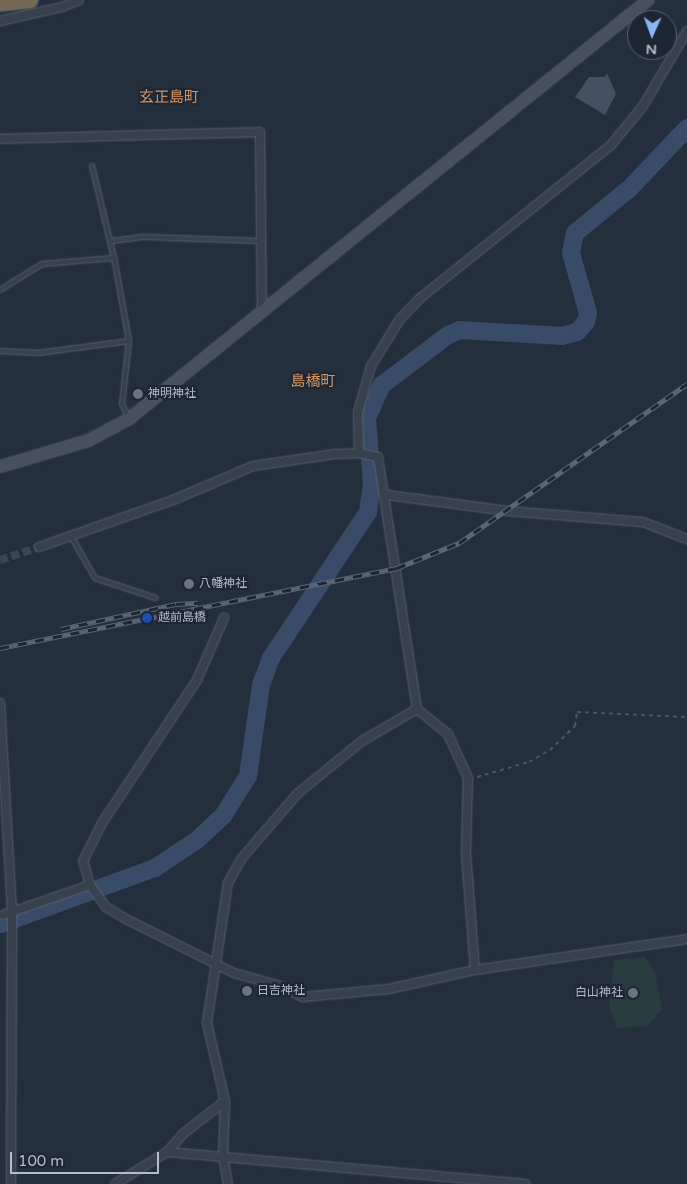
<!DOCTYPE html>
<html>
<head>
<meta charset="utf-8">
<style>
	body { margin:0 }
	#map { position:relative; width:687px; height:1184px; overflow:hidden; background:#242f3e; font-family:"Varela Round","Noto Sans JP",sans-serif }
	div>[style] { position:absolute }
	.green>* { inset:0; background:#263c3f }
	.river>* { height:18px; margin:-9px; padding:0 9px; transform-origin:9px; border-radius:9px; background:#394c67 }
	.building>* { inset:0; background:#455162 }
	.street-tunnel>* { height:8px; margin-top:-4px; transform-origin:0; background:repeating-linear-gradient(90deg,#3a4453 0 8px,transparent 0 12px) }
	.path>* { height:2px; margin-top:-1px; transform-origin:0; background:repeating-linear-gradient(90deg,#44595c 0 4px,transparent 0 8px) }
	.roads { filter:drop-shadow(0 0 1px #565f6c) drop-shadow(0 0 1px #565f6c) }
	.lane>* { height:4px; margin:-2px; padding:0 2px; transform-origin:2px; border-radius:2px; background:#38414e }
	.street>* { height:8px; margin:-4px; padding:0 4px; transform-origin:4px; border-radius:4px; background:#38414e }
	.secondary>* { height:11px; margin:-5.5px; padding:0 5.5px; transform-origin:5.5px; border-radius:5.5px; background:#465061 }
	.highway>* { height:15px; margin:-7.5px; padding:0 7.5px; transform-origin:7.5px; border-radius:7.5px; background:#746855 }
	.rail>* { height:5px; margin-top:-2.5px; transform-origin:0; background:repeating-linear-gradient(90deg,#1d2633 0 9px,#5a6575 0 18px); box-sizing:border-box; border-block:1px solid #5a6575 }
	.dots>* { width:14px; height:14px; translate:-50% -50%; box-sizing:border-box; border:2px solid #1d2633; border-radius:50% }
	span { translate:-50% -50%; white-space:nowrap; text-align:center; line-height:1.15; -webkit-text-stroke:4px #1d2633; paint-order:stroke }
	.poi-label { font-size:12px; color:#b4bcc9 }
	.left { translate:0 -50%; text-align:left }
	.right { translate:-100% -50%; text-align:right }
	.quarter-label { font-size:15px; color:#d59563 }
	.north { position:absolute; left:627px; top:10px; width:50px; height:50px; box-sizing:border-box; background:#1d2633; border:1px solid #59626f; border-radius:50%; rotate:182deg; font-size:14px; font-weight:700; line-height:20px; text-align:center; color:#b4bcc9 }
	.north::after { content:''; display:block; margin:auto; width:18px; height:22px; background:#8ab4f8; clip-path:polygon(50% 0,100% 100%,50% 72%,0 100%) }
	.scale { position:absolute; left:10px; top:1152px; width:149px; height:22px; box-sizing:border-box; border:2px solid #b4bcc9; border-top:0; padding-left:6px; font-size:15px; line-height:18px; white-space:nowrap; color:#b4bcc9; -webkit-text-stroke:4px #1d2633; paint-order:stroke }
</style>
</head>
<body>
<div id="map">
	<div class="green">
		<i style="clip-path:polygon(645px 957px,655px 972px,662px 1009px,648px 1026px,617px 1028px,609px 1006px,614px 960px)"></i>
	</div>
	<div class="river">
		<i style="left:1px;top:924px;width:164px;rotate:-20deg"></i>
		<i style="left:155px;top:868px;width:50px;rotate:-33.7deg"></i>
		<i style="left:197px;top:840px;width:35px;rotate:-43deg"></i>
		<i style="left:223px;top:816px;width:47px;rotate:-58deg"></i>
		<i style="left:248px;top:776px;width:92px;rotate:-81.9deg"></i>
		<i style="left:261px;top:685px;width:29px;rotate:-70deg"></i>
		<i style="left:271px;top:658px;width:175px;rotate:-56.4deg"></i>
		<i style="left:368px;top:512px;width:27px;rotate:-82deg"></i>
		<i style="left:372px;top:485px;width:67px;rotate:-94.3deg"></i>
		<i style="left:367px;top:418px;width:36px;rotate:-66deg"></i>
		<i style="left:382px;top:385px;width:83px;rotate:-37.1deg"></i>
		<i style="left:448px;top:335px;width:13px;rotate:-23deg"></i>
		<i style="left:460px;top:330px;width:102px;rotate:3.4deg"></i>
		<i style="left:562px;top:336px;width:16px;rotate:-15deg"></i>
		<i style="left:577px;top:332px;width:13px;rotate:-48deg"></i>
		<i style="left:586px;top:322px;width:9px;rotate:-77deg"></i>
		<i style="left:588px;top:313px;width:62px;rotate:-105.8deg"></i>
		<i style="left:571px;top:253px;width:20px;rotate:-79deg"></i>
		<i style="left:575px;top:233px;width:70px;rotate:-39.2deg"></i>
		<i style="left:629px;top:189px;width:84px;rotate:-46.4deg"></i>
	</div>
	<div class="building">
		<i style="clip-path:polygon(607px 73px,616px 94px,605px 115px,575px 97px,589px 77px,605px 77px)"></i>
	</div>
	<div class="street-tunnel">
		<i style="left:0;top:560px;width:41px;rotate:-18.4deg"></i>
	</div>
	<div class="path">
		<i style="left:477px;top:777px;width:54px;rotate:-16.1deg"></i>
		<i style="left:529px;top:762px;width:24px;rotate:-30deg"></i>
		<i style="left:550px;top:750px;width:35px;rotate:-44deg"></i>
		<i style="left:575px;top:726px;width:14px;rotate:-82deg"></i>
		<i style="left:577px;top:712px;width:110px;rotate:2.6deg"></i>
	</div>
	<div class="roads">
		<div class="lane">
			<i style="left:111px;top:241px;width:34px;rotate:-7deg"></i>
			<i style="left:145px;top:237px;width:115px;rotate:2deg"></i>
			<i style="left:114px;top:257px;width:85px;rotate:79.9deg"></i>
			<i style="left:129px;top:341px;width:63px;rotate:96.3deg"></i>
			<i style="left:122px;top:404px;width:13px;rotate:63deg"></i>
			<i style="left:0;top:290px;width:49px;rotate:-31.8deg"></i>
			<i style="left:42px;top:264px;width:72px;rotate:-4.8deg"></i>
			<i style="left:114px;top:258px;width:95px;rotate:-103.4deg"></i>
			<i style="left:0;top:351px;width:38px;rotate:3deg"></i>
			<i style="left:38px;top:353px;width:92px;rotate:-7.5deg"></i>
			<i style="left:71px;top:536px;width:48px;rotate:60.3deg"></i>
			<i style="left:95px;top:578px;width:64px;rotate:18.2deg"></i>
		</div>
		<div class="street">
			<i style="left:0;top:21px;width:64px;rotate:-12.7deg"></i>
			<i style="left:62px;top:7px;width:18px;rotate:-22deg"></i>
			<i style="left:0;top:139px;width:260px;rotate:-1.5deg"></i>
			<i style="left:260px;top:132px;width:180px;rotate:89.4deg"></i>
			<i style="left:359px;top:453px;width:41px;rotate:-91.4deg"></i>
			<i style="left:358px;top:412px;width:48px;rotate:-74.2deg"></i>
			<i style="left:371px;top:366px;width:55px;rotate:-58.3deg"></i>
			<i style="left:400px;top:319px;width:28px;rotate:-46deg"></i>
			<i style="left:419px;top:299px;width:246px;rotate:-38.7deg"></i>
			<i style="left:611px;top:145px;width:50px;rotate:-50.6deg"></i>
			<i style="left:643px;top:106px;width:87px;rotate:-59.6deg"></i>
			<i style="left:387px;top:495px;width:122px;rotate:7.5deg"></i>
			<i style="left:508px;top:511px;width:135px;rotate:4.7deg"></i>
			<i style="left:643px;top:522px;width:47px;rotate:21.1deg"></i>
			<i style="left:39px;top:547px;width:142px;rotate:-19.3deg"></i>
			<i style="left:173px;top:500px;width:87px;rotate:-23deg"></i>
			<i style="left:253px;top:466px;width:83px;rotate:-8.3deg"></i>
			<i style="left:335px;top:454px;width:24px;rotate:-2deg"></i>
			<i style="left:359px;top:453px;width:19px;rotate:12deg"></i>
			<i style="left:378px;top:457px;width:255px;rotate:81.2deg"></i>
			<i style="left:0;top:703px;width:210px;rotate:86.7deg"></i>
			<i style="left:12px;top:913px;width:271px;rotate:90.2deg"></i>
			<i style="left:90px;top:885px;width:25px;rotate:-106deg"></i>
			<i style="left:83px;top:861px;width:42px;rotate:-63.4deg"></i>
			<i style="left:102px;top:823px;width:172px;rotate:-56.4deg"></i>
			<i style="left:197px;top:680px;width:68px;rotate:-66.5deg"></i>
			<i style="left:3px;top:915px;width:92px;rotate:-19deg"></i>
			<i style="left:90px;top:885px;width:27px;rotate:54deg"></i>
			<i style="left:106px;top:907px;width:26px;rotate:31deg"></i>
			<i style="left:128px;top:920px;width:119px;rotate:26.6deg"></i>
			<i style="left:234px;top:973px;width:51px;rotate:15.9deg"></i>
			<i style="left:283px;top:987px;width:22px;rotate:27deg"></i>
			<i style="left:303px;top:997px;width:86px;rotate:-5.3deg"></i>
			<i style="left:389px;top:989px;width:88px;rotate:-12.5deg"></i>
			<i style="left:475px;top:970px;width:214px;rotate:-8.3deg"></i>
			<i style="left:167px;top:1152px;width:360px;rotate:5.1deg"></i>
			<i style="left:115px;top:1184px;width:61px;rotate:-31.6deg"></i>
			<i style="left:167px;top:1152px;width:25px;rotate:-48deg"></i>
			<i style="left:184px;top:1133px;width:52px;rotate:-38deg"></i>
			<i style="left:228px;top:1184px;width:27px;rotate:-100deg"></i>
			<i style="left:223px;top:1157px;width:56px;rotate:-88deg"></i>
			<i style="left:225px;top:1101px;width:80px;rotate:-103deg"></i>
			<i style="left:207px;top:1023px;width:142px;rotate:-81.5deg"></i>
			<i style="left:228px;top:883px;width:29px;rotate:-61deg"></i>
			<i style="left:242px;top:858px;width:84px;rotate:-49.3deg"></i>
			<i style="left:297px;top:794px;width:84px;rotate:-39.2deg"></i>
			<i style="left:362px;top:741px;width:64px;rotate:-30.2deg"></i>
			<i style="left:417px;top:709px;width:40px;rotate:39deg"></i>
			<i style="left:448px;top:734px;width:48px;rotate:65.6deg"></i>
			<i style="left:468px;top:778px;width:75px;rotate:91.5deg"></i>
			<i style="left:466px;top:853px;width:117px;rotate:85.6deg"></i>
		</div>
		<div class="secondary">
			<i style="left:0;top:466px;width:92px;rotate:-16.5deg"></i>
			<i style="left:88px;top:440px;width:47px;rotate:-28.2deg"></i>
			<i style="left:129px;top:418px;width:666px;rotate:-38.9deg"></i>
		</div>
		<div class="highway">
			<i style="left:0;top:3px;width:30px;rotate:-6deg"></i>
		</div>
	</div>
	<div class="rail">
		<i style="left:61px;top:629px;width:118px;rotate:-12.3deg"></i>
		<i style="left:176px;top:604px;width:22px;rotate:-3deg"></i>
		<i style="left:0;top:648px;width:405px;rotate:-11.4deg"></i>
		<i style="left:397px;top:568px;width:67px;rotate:-22deg"></i>
		<i style="left:459px;top:543px;width:278px;rotate:-34.9deg"></i>
	</div>
	<div class="dots">
		<i style="left:138px;top:394px;background:#6b7280"></i>
		<i style="left:189px;top:584px;background:#6b7280"></i>
		<i style="left:147px;top:618px;background:#1a4fb4"></i>
		<i style="left:247px;top:991px;background:#6b7280"></i>
		<i style="left:633px;top:993px;background:#6b7280"></i>
	</div>
	<div class="poi-label">
		<span class="left" style="left:148px;top:394px">神明神社</span>
		<span class="left" style="left:199px;top:584px">八幡神社</span>
		<span class="left" style="left:158px;top:618px">越前島橋</span>
		<span class="left" style="left:257px;top:991px">日吉神社</span>
		<span class="right" style="left:623px;top:993px">白山神社</span>
	</div>
	<div class="quarter-label">
		<span style="left:169px;top:98px">玄正島町</span>
		<span style="left:313px;top:382px">島橋町</span>
	</div>
	<div class="north">N</div>
	<div class="scale">100 m</div>
</div>
</body>
</html>
